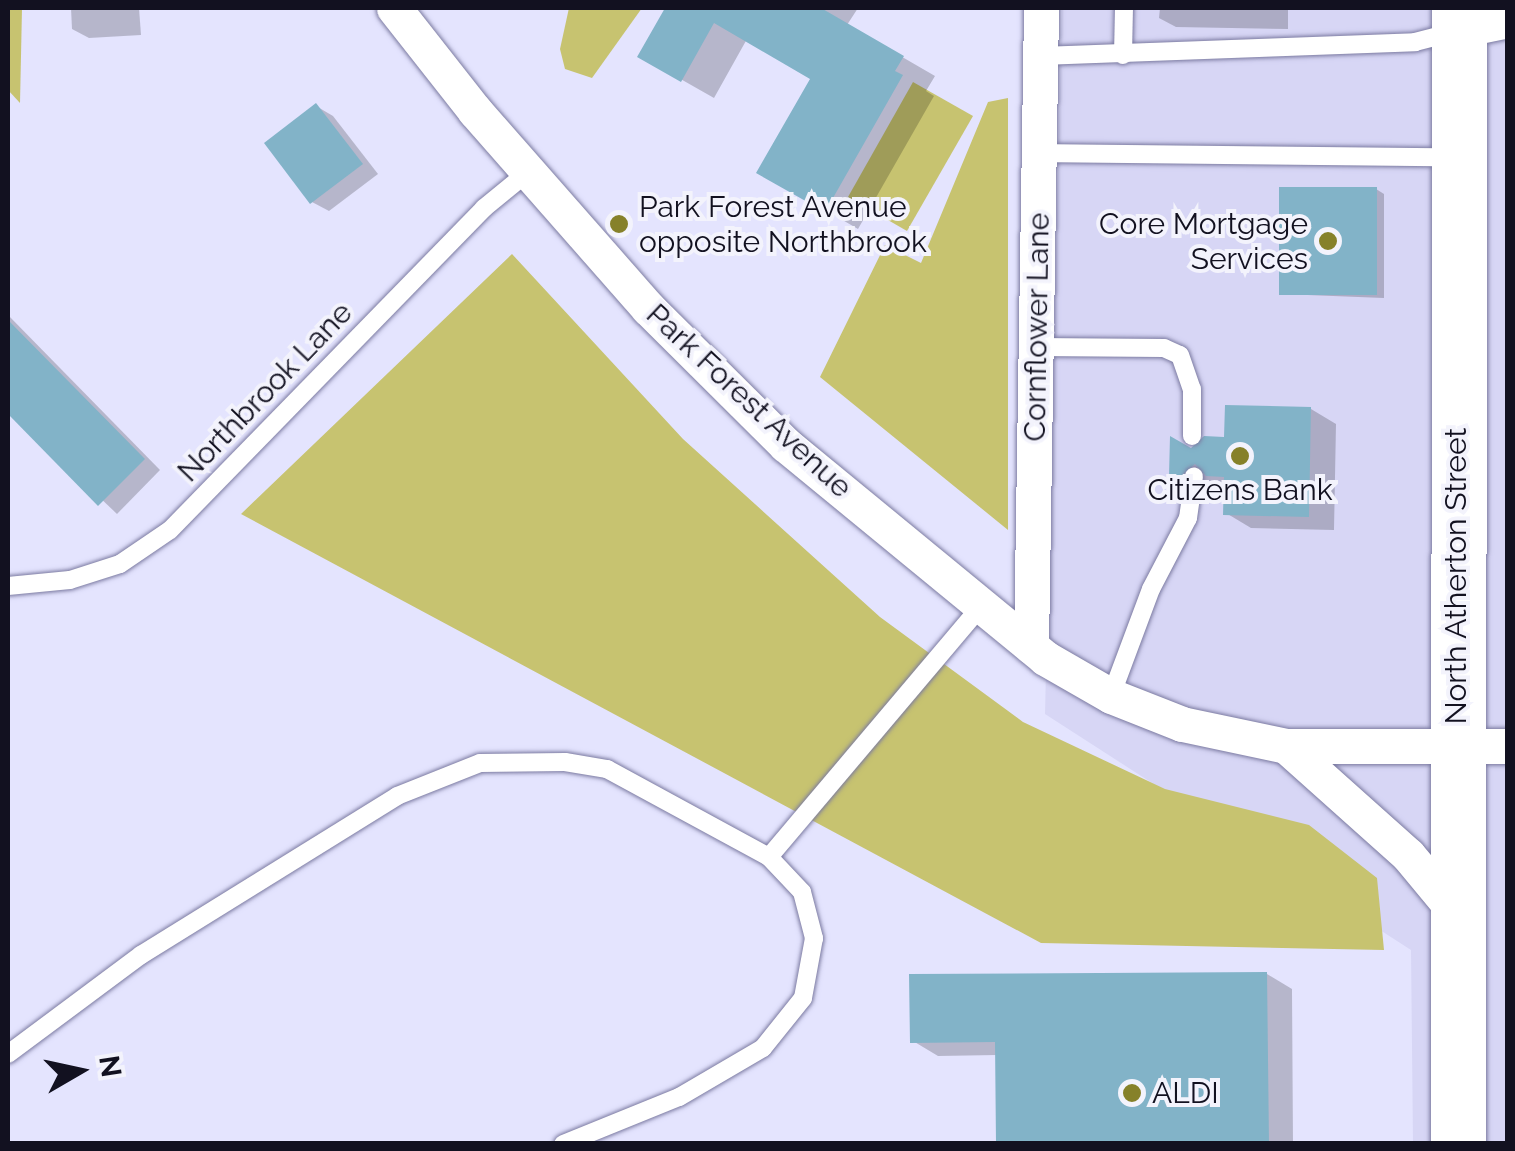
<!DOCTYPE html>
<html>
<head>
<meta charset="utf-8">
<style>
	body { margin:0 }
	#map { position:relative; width:1515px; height:1151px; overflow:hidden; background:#e4e4fe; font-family:Raleway,sans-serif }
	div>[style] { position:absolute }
	.built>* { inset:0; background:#d7d6f5 }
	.green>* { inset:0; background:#c7c370 }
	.shadow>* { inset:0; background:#0003 }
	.building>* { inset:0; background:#82b3c8 }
	.roads { filter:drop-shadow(0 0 2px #7b7aa1) drop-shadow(0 0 2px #7b7aa1) }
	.service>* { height:18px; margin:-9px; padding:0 9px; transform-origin:9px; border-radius:9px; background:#fff }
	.minor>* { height:35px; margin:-17.5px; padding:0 17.5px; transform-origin:17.5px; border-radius:17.5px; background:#fff }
	.primary>* { height:55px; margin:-27.5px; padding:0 27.5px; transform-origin:27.5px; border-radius:27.5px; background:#fff }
	.dots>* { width:28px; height:28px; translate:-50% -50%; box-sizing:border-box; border:5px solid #f3f3fc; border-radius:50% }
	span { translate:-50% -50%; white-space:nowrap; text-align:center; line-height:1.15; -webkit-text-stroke:8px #f3f3fc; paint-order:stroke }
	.poi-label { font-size:30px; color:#121120 }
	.left { translate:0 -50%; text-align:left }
	.right { translate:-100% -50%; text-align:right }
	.street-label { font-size:30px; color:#121120 }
	.frame { position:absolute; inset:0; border:10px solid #121120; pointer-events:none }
	.north { position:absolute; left:30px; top:1021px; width:100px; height:100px; -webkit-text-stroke:8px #f3f3fc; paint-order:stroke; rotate:81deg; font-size:28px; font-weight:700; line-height:40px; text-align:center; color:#121120 }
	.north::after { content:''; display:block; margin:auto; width:35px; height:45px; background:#121120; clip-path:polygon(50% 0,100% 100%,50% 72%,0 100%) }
</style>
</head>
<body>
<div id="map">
	<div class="built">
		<i style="clip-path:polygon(1062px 8px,1507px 8px,1507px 1143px,1413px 1143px,1411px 950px,1045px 714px)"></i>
	</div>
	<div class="green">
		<i style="clip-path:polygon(8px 8px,22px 8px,20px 103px,8px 90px)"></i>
		<i style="clip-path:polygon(569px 8px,642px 8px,592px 78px,565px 69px,560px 49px)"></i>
		<i style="clip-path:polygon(913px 82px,973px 116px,907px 231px,848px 197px)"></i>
		<i style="clip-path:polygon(1008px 98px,1008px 530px,820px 377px,885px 245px,921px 263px,988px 102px)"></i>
		<i style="clip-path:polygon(512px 254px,683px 439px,880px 617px,1023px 722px,1165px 789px,1309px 825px,1377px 878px,1384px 950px,1041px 943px,241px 514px)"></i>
	</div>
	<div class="shadow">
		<i style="clip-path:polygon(71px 8px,139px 8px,141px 35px,89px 38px,72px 29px)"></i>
		<i style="clip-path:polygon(668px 8px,858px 8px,847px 25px,935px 76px,926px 91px,934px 96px,858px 229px,760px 172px,814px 78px,747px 39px,714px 98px,640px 56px)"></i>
		<i style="clip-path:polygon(1160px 8px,1288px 8px,1288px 29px,1176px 27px,1159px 18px)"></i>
		<i style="clip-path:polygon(316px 106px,333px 116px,378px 174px,329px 211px,312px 202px)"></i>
		<i style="clip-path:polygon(1376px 189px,1384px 194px,1384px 298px,1282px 294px)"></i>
		<i style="clip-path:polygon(8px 315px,160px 470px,117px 514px,8px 410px)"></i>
		<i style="clip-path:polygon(1311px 409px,1336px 424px,1334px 530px,1251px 528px,1226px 513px,1226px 485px,1217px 480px,1197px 489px,1172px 475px,1192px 451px)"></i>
		<i style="clip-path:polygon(1267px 974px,1292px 989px,1293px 1144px,998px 1144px,997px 1055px,938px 1056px,913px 1041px)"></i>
	</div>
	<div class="building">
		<i style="clip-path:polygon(665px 8px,821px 8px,904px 56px,895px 71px,903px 75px,825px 212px,756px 173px,810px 79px,714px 23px,681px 82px,637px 57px)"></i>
		<i style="clip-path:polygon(316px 103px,363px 164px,310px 204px,264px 143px)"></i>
		<i style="clip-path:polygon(1279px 187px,1377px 187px,1377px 295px,1279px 295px)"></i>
		<i style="clip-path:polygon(8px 320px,145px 459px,98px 506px,8px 414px)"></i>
		<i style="clip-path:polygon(1225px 405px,1311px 407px,1309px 517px,1223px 515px,1224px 477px,1206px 476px,1195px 464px,1181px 476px,1169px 476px,1170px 436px,1191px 448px,1204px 436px,1224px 437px)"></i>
		<i style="clip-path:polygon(1267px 972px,1269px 1144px,996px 1144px,995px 1042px,910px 1043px,909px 974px)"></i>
	</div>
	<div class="roads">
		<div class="service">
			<i style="left:1123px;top:55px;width:47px;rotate:-88.8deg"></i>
			<i style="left:1041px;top:56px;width:374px;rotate:-2.1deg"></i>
			<i style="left:1415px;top:42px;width:40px;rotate:-14.4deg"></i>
			<i style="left:1040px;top:153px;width:414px;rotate:0.6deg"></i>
			<i style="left:1036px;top:347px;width:128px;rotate:0.4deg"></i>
			<i style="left:1164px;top:348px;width:17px;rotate:24deg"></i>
			<i style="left:1180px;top:355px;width:36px;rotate:71deg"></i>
			<i style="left:1192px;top:389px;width:47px;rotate:90deg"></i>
			<i style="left:8px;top:586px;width:62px;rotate:-5.5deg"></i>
			<i style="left:70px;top:580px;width:52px;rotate:-17.7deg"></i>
			<i style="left:120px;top:564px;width:60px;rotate:-34.2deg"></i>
			<i style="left:170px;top:530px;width:450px;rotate:-45.7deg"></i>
			<i style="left:484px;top:208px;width:57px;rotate:-39.3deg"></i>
			<i style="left:1111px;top:696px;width:114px;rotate:-69.5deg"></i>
			<i style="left:1151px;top:589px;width:80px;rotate:-62.5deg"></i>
			<i style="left:1188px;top:518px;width:42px;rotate:-81.9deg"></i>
			<i style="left:769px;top:857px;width:329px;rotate:-49.8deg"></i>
			<i style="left:8px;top:1054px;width:166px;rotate:-36.7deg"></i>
			<i style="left:141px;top:955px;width:301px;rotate:-31.8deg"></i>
			<i style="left:397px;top:796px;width:89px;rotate:-21.7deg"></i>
			<i style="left:480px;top:763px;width:85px;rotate:-0.7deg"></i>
			<i style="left:565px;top:762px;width:43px;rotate:9.5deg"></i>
			<i style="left:607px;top:769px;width:184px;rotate:28.5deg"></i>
			<i style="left:769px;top:857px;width:48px;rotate:46.7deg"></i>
			<i style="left:802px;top:892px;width:48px;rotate:75.4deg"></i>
			<i style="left:814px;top:938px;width:61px;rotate:100.4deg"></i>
			<i style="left:803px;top:998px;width:64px;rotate:128.7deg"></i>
			<i style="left:763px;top:1048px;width:97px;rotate:149.7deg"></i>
			<i style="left:679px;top:1097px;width:125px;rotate:157.9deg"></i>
		</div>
		<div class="minor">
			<i style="left:394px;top:8px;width:131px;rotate:51.8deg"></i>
			<i style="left:475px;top:111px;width:262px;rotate:48.7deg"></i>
			<i style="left:648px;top:308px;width:194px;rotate:44.8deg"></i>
			<i style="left:786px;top:445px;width:335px;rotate:39.4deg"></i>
			<i style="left:1045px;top:658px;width:76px;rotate:29.9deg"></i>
			<i style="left:1111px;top:696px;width:76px;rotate:21.5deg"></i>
			<i style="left:1182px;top:724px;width:106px;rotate:11.9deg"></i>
			<i style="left:1286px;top:746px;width:222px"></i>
			<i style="left:1459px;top:30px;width:50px;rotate:-11.5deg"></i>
			<i style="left:1031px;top:646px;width:638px;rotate:-89.1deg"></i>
			<i style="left:1286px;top:746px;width:164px;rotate:41.8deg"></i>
			<i style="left:1408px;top:855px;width:77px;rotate:50.3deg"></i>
		</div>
		<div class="primary">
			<i style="left:1458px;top:1144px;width:1136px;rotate:-89.95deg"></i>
		</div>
	</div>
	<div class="dots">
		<i style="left:619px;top:224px;background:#86812a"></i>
		<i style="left:1328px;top:241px;background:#86812a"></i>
		<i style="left:1240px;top:456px;background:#86812a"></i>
		<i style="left:1132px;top:1093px;background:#86812a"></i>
	</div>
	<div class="poi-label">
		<span class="left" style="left:639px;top:224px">Park Forest Avenue<br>opposite Northbrook</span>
		<span class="right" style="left:1308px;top:241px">Core Mortgage<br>Services</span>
		<span style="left:1240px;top:490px">Citizens Bank</span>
		<span class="left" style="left:1152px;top:1093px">ALDI</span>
	</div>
	<div class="street-label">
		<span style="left:1037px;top:327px;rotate:-89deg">Cornflower Lane</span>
		<span style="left:265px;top:392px;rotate:-46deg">Northbrook Lane</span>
		<span style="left:749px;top:401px;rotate:43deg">Park Forest Avenue</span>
		<span style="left:1456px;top:576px;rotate:-90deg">North Atherton Street</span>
	</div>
	<div class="frame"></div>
	<div class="north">N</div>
</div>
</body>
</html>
